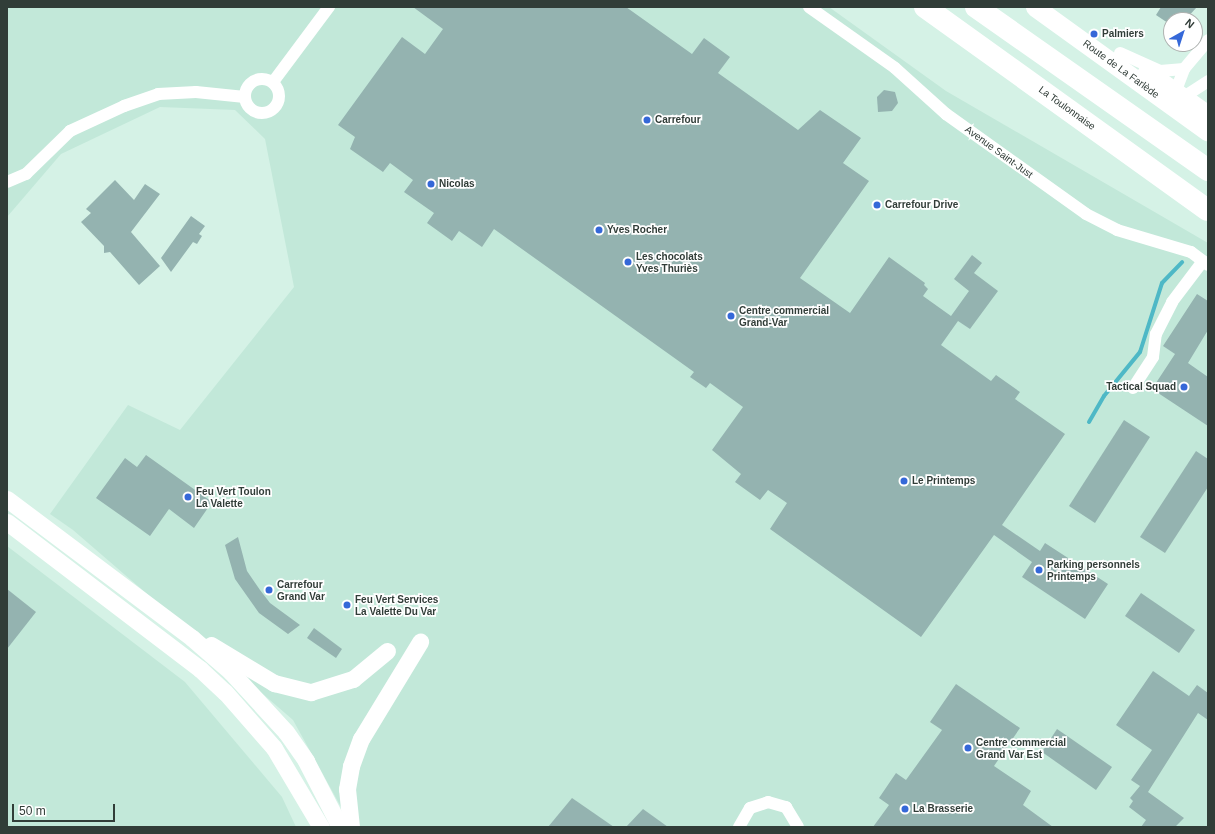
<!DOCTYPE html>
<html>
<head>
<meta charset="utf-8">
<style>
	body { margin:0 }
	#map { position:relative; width:1215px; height:834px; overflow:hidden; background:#d5f2e6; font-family:Arial,sans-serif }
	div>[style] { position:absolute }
	.built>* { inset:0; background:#c2e8d9 }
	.stream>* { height:4px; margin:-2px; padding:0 2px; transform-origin:2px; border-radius:2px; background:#4eb8c6 }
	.building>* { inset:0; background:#94b3b0 }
	.minor>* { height:12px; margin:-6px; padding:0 6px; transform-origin:6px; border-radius:6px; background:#fff }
	.minor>.ring { margin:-6px; padding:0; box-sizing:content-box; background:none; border:12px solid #fff; border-radius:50% }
	.secondary>* { height:17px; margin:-8.5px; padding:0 8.5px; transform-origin:8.5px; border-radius:8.5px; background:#fff }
	.primary>* { height:19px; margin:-9.5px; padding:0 9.5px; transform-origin:9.5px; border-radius:9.5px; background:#fff }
	.motorway>* { height:22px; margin:-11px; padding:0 11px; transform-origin:11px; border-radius:11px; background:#fff }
	.dots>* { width:11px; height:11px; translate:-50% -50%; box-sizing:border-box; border:2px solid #fff; border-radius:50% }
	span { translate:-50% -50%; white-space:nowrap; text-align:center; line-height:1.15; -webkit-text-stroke:3.5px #fff; paint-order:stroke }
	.poi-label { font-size:10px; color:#313d38; font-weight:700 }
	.left { translate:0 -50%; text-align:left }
	.right { translate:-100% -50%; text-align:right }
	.street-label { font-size:10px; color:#313d38 }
	.frame { position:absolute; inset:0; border:8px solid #313d38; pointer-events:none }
	.north { position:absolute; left:1163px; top:12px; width:40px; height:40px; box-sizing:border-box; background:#fff; border:1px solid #adb1af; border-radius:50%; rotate:39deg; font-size:11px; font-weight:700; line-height:16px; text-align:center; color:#313d38 }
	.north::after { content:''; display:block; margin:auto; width:14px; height:18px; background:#3568d8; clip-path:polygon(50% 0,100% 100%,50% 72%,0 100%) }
	.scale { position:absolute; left:12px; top:804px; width:103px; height:18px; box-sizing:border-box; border:2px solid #313d38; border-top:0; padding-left:5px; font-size:12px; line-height:14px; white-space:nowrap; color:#313d38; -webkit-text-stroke:3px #fff; paint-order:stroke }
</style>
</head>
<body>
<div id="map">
	<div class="built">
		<i style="clip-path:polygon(7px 7px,829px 7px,946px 91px,1208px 243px,1208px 827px,352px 827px,293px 720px,73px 530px,50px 514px,128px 405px,180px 430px,294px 287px,265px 139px,235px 110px,160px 107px,61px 154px,7px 217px)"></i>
		<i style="clip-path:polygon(7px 546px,185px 682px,282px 797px,296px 827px,7px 827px)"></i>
	</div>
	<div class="stream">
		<i style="left:1089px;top:422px;width:30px;rotate:-60deg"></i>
		<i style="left:1104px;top:396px;width:57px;rotate:-50.7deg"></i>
		<i style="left:1140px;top:352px;width:72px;rotate:-72.3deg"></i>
		<i style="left:1162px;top:283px;width:29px;rotate:-46deg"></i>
	</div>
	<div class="building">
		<i style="clip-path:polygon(413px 7px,626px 7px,692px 54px,704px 38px,730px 57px,718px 73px,798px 130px,820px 110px,861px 138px,843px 163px,869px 181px,800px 278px,850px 313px,889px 257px,925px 283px,924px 285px,928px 289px,923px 296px,951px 316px,969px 291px,954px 279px,972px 255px,982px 263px,974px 273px,998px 291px,970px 329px,958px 321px,941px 345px,991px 381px,996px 375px,1020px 392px,1015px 399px,1065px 434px,1002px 525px,1040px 551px,1045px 543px,1108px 584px,1085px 619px,1022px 577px,1032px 562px,994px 535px,921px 637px,770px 529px,787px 503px,768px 490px,760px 500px,735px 482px,741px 474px,712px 450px,743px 407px,710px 383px,706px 388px,690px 377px,694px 372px,494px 229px,482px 247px,459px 231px,452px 241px,427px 223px,434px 213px,404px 192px,413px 180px,390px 163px,383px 172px,350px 149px,355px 137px,338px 125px,402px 37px,425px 54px,443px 29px)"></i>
		<i style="clip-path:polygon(1161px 7px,1197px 7px,1185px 20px,1171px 20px,1171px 25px,1156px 15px)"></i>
		<i style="clip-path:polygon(884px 90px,895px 92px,898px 103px,892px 111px,878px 112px,877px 97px)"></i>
		<i style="clip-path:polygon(115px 180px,134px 200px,145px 184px,160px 194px,131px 232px,160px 266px,139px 285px,110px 252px,104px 253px,104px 246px,81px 222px,91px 213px,86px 209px)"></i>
		<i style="clip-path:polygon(191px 216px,205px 226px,199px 234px,202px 236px,197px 244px,193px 242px,171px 272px,161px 258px)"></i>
		<i style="clip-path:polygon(1197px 294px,1208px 301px,1208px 330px,1188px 363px,1208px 377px,1208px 426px,1152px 389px,1175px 354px,1163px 346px)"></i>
		<i style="clip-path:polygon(1124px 420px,1150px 437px,1095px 523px,1069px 506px)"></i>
		<i style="clip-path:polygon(1196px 451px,1208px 459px,1208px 487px,1165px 553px,1140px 537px)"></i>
		<i style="clip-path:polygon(146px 455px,212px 502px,194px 528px,169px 509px,150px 536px,96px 498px,125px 458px,137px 467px)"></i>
		<i style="clip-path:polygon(238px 537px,247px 571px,260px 590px,270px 603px,300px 625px,288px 634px,259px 613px,235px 579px,225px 545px)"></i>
		<i style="clip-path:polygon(7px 589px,36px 612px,7px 649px)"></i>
		<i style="clip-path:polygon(1141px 593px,1195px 630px,1179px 653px,1125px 616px)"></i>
		<i style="clip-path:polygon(314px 628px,342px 649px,336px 658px,307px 638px)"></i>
		<i style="clip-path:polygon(1153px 671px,1189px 696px,1197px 685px,1208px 693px,1208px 720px,1198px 713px,1148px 792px,1184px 818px,1175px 827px,1141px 827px,1146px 820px,1129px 807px,1133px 801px,1130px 798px,1140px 786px,1131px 780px,1152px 750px,1116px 725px)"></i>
		<i style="clip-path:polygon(956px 684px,1020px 728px,994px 766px,1031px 791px,1023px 805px,1053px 827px,873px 827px,889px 805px,879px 798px,896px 773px,906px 780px,942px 730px,930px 722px)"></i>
		<i style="clip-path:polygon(1057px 729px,1112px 767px,1096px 790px,1042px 752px)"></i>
		<i style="clip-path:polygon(572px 798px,614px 827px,548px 827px)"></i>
		<i style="clip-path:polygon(643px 809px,668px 827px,626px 827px)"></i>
	</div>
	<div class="minor">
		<i style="left:809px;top:7px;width:105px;rotate:35.3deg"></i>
		<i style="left:895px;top:68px;width:69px;rotate:42deg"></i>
		<i style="left:946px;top:114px;width:172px;rotate:35.5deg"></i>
		<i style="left:1086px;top:214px;width:35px;rotate:27deg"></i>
		<i style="left:1117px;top:230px;width:77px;rotate:16.6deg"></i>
		<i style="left:1191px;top:252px;width:21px;rotate:37deg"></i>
		<i style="left:1120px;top:53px;width:44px;rotate:24.2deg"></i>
		<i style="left:1160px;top:71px;width:24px;rotate:-5deg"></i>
		<i style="left:1184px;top:69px;width:38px;rotate:-50deg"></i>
		<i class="ring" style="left:245px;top:79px;width:22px;height:22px"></i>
		<i style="left:273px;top:82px;width:94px;rotate:-53.3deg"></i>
		<i style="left:1173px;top:98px;width:31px;rotate:-69deg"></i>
		<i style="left:1179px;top:100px;width:35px;rotate:-33deg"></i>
		<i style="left:7px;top:182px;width:21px;rotate:-23deg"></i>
		<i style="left:26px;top:174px;width:62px;rotate:-44.3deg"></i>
		<i style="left:70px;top:131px;width:60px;rotate:-24.8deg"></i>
		<i style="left:124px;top:106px;width:36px;rotate:-19deg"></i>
		<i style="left:158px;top:94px;width:38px;rotate:-3deg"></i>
		<i style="left:196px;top:92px;width:49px;rotate:5.8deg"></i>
		<i style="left:1133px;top:388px;width:37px;rotate:-57deg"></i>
		<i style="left:1153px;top:357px;width:23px;rotate:-83deg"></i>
		<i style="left:1156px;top:334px;width:36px;rotate:-63deg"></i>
		<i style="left:1172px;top:302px;width:51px;rotate:-52.9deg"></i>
		<i style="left:739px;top:827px;width:22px;rotate:-60deg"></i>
		<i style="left:750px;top:808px;width:19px;rotate:-18deg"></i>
		<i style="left:768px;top:802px;width:19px;rotate:16deg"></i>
		<i style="left:786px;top:807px;width:23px;rotate:59deg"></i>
	</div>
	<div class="secondary">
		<i style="left:7px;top:499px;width:231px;rotate:36.9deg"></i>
		<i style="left:192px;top:638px;width:52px;rotate:41.1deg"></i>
		<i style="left:231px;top:672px;width:81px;rotate:47.5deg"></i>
		<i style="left:286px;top:732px;width:35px;rotate:55deg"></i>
		<i style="left:306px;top:761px;width:74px;rotate:62.7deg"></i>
		<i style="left:7px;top:522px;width:243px;rotate:37.3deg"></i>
		<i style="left:200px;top:669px;width:34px;rotate:43deg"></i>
		<i style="left:225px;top:692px;width:74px;rotate:48.8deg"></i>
		<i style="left:274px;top:748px;width:92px;rotate:59.3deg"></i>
		<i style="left:211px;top:645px;width:74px;rotate:31.1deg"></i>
		<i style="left:274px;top:683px;width:38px;rotate:14deg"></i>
		<i style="left:311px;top:692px;width:44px;rotate:-17.2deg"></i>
		<i style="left:353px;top:679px;width:44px;rotate:-39.5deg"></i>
		<i style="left:351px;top:827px;width:38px;rotate:-96deg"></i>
		<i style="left:347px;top:789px;width:23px;rotate:-80deg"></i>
		<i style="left:351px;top:766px;width:29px;rotate:-70deg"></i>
		<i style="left:361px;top:739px;width:114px;rotate:-58.7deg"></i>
	</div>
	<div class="primary">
		<i style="left:1035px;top:7px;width:213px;rotate:35.8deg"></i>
		<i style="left:1147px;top:72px;width:75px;rotate:35.2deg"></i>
	</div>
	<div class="motorway">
		<i style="left:925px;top:7px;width:348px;rotate:35.7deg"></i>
		<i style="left:976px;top:7px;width:284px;rotate:35.1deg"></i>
	</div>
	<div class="dots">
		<i style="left:1094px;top:34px;background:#3568d8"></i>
		<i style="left:647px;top:120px;background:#3568d8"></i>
		<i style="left:431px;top:184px;background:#3568d8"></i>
		<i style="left:877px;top:205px;background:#3568d8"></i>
		<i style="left:599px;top:230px;background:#3568d8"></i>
		<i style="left:628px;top:262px;background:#3568d8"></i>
		<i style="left:731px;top:316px;background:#3568d8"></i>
		<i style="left:1184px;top:387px;background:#3568d8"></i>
		<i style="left:904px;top:481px;background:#3568d8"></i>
		<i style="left:188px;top:497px;background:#3568d8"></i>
		<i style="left:1039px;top:570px;background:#3568d8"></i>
		<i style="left:269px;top:590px;background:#3568d8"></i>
		<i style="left:347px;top:605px;background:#3568d8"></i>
		<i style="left:968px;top:748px;background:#3568d8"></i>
		<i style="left:905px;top:809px;background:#3568d8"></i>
	</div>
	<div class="poi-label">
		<span class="left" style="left:1102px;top:34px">Palmiers</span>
		<span class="left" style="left:655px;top:120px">Carrefour</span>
		<span class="left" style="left:439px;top:184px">Nicolas</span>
		<span class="left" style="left:885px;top:205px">Carrefour Drive</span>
		<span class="left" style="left:607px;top:230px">Yves Rocher</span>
		<span class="left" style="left:636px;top:262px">Les chocolats<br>Yves Thuriès</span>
		<span class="left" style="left:739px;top:316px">Centre commercial<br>Grand-Var</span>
		<span class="right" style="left:1176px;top:387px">Tactical Squad</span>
		<span class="left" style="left:912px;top:481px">Le Printemps</span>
		<span class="left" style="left:196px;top:497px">Feu Vert Toulon<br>La Valette</span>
		<span class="left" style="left:1047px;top:570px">Parking personnels<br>Printemps</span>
		<span class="left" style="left:277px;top:590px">Carrefour<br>Grand Var</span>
		<span class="left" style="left:355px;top:605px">Feu Vert Services<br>La Valette Du Var</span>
		<span class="left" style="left:976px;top:748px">Centre commercial<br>Grand Var Est</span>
		<span class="left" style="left:913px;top:809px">La Brasserie</span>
	</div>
	<div class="street-label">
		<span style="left:1121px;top:69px;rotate:36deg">Route de La Farlède</span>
		<span style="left:1067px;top:108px;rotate:36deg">La Toulonnaise</span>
		<span style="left:999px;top:152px;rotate:36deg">Avenue Saint-Just</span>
	</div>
	<div class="frame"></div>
	<div class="north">N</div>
	<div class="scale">50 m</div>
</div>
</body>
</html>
